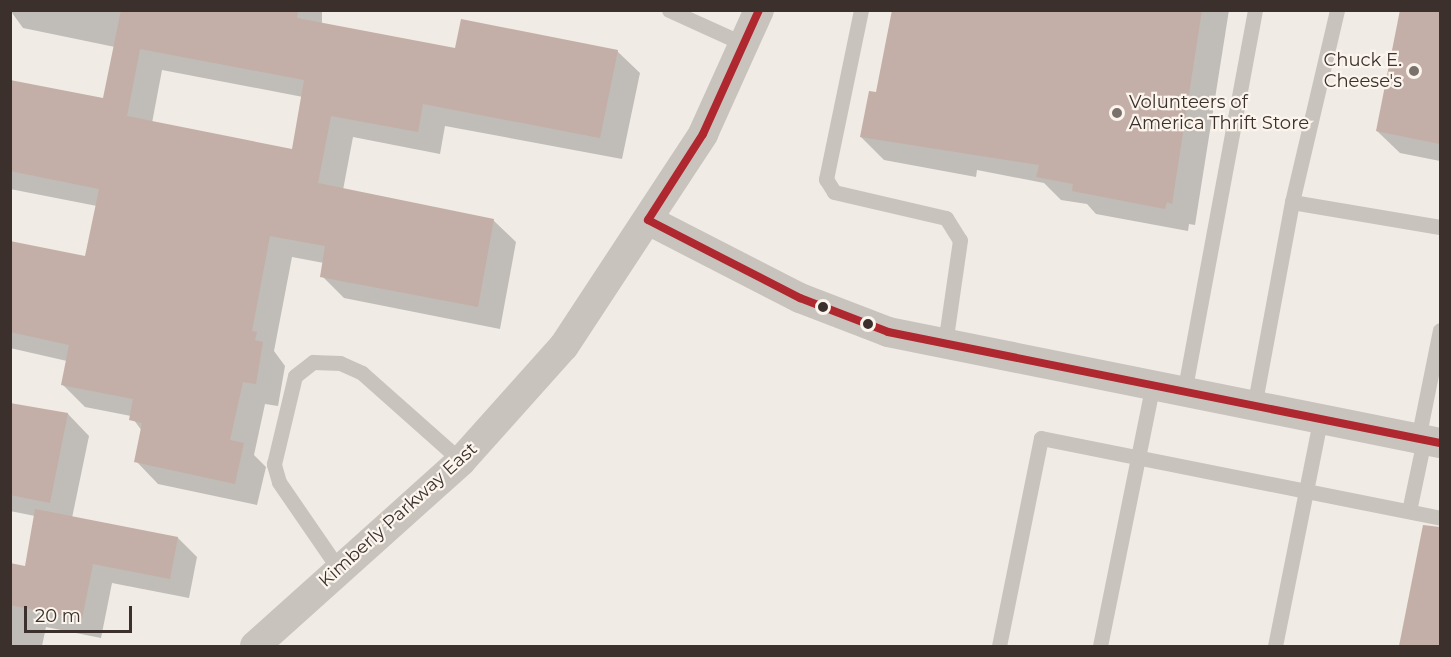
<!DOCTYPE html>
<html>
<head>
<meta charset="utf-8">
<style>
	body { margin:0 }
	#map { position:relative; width:1451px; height:657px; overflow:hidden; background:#f0ebe5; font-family:Montserrat,sans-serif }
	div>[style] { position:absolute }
	.shadow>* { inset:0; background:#0003 }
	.building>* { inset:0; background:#c3afa7 }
	.service>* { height:15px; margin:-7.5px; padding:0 7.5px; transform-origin:7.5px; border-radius:7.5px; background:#c9c3be }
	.minor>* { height:30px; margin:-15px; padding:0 15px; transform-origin:15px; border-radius:15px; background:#c9c3be }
	.bus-1>* { height:8px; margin:-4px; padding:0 4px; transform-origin:4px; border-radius:4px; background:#af272f }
	.dots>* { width:16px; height:16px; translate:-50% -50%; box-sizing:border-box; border:3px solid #fbf5ee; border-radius:50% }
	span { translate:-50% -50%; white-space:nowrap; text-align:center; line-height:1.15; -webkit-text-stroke:4.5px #fbf5ee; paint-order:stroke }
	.poi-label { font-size:18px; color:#3b302b }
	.right { translate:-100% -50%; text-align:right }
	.left { translate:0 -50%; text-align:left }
	.street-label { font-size:18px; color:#3b302b }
	.frame { position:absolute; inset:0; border:12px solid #3b302b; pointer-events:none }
	.scale { position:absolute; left:24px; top:606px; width:108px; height:27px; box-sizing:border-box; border:3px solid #3b302b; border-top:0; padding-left:8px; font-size:18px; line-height:21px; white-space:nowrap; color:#3b302b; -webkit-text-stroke:4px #fbf5ee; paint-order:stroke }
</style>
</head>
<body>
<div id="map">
	<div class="shadow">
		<i style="clip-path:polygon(evenodd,10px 10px,322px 10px,322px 24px,456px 50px,617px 51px,640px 73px,622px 159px,445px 126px,440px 154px,353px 137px,343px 190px,493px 220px,516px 242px,500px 329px,344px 298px,322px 276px,324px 263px,292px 257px,274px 351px,285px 366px,278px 406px,265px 404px,254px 455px,266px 467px,257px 505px,158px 484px,136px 461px,142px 431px,131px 416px,85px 407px,63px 385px,67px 361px,10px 348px,10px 243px,87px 257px,97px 206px,10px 189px,10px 81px,104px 100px,115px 47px,23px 28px,10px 10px,162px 70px,303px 97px,293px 150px,152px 123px,162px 70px)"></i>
		<i style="clip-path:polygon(894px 10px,1229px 10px,1195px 225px,1189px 224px,1188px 231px,1096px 214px,1087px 204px,1061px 200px,1044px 183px,977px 170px,976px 177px,884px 160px,861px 137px,877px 94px)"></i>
		<i style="clip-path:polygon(1401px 10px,1440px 10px,1440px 161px,1400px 153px,1377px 131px)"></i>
		<i style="clip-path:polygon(10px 404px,68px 414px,89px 436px,72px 518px,178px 538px,197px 557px,189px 598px,112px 583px,101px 638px,46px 627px,42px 646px,10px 646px,10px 565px,26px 567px,35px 516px,10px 511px)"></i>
		<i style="clip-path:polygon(1422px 539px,1440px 543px,1440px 646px,1401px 646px)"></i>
	</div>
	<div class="building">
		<i style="clip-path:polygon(evenodd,121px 10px,298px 10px,297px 18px,455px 48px,461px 19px,618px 50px,600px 138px,423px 104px,418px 132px,331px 116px,318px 183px,494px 219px,478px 307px,320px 277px,325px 246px,270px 236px,252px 331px,257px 332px,255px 340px,263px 342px,256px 384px,243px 382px,230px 440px,244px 443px,235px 484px,134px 462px,142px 423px,129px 420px,133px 399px,61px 385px,69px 345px,10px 332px,10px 241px,85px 256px,99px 189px,10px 171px,10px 80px,103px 98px,121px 10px,140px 49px,304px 80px,292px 149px,127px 116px,140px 49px)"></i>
		<i style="clip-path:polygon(892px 10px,1202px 10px,1172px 204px,1167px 202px,1165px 209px,1072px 191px,1073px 184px,1036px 177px,1039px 165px,860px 137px,869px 91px,876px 92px)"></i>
		<i style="clip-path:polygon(1400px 10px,1440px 10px,1440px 144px,1376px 131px)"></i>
		<i style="clip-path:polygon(10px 403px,68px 413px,50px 503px,10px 495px)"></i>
		<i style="clip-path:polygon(35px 509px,178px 537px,170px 579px,93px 564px,82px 619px,10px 605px,10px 563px,25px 566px)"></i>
		<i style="clip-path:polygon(1423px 525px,1440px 527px,1440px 646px,1399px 646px)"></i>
	</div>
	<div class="service">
		<i style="left:669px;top:10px;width:85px;rotate:24.4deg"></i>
		<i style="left:861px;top:10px;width:173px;rotate:101.7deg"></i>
		<i style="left:826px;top:179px;width:15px;rotate:58deg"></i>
		<i style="left:834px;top:192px;width:115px;rotate:13.1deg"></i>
		<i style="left:946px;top:218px;width:26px;rotate:58deg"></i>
		<i style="left:960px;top:240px;width:105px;rotate:98.2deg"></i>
		<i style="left:1292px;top:202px;width:197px;rotate:-76.8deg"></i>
		<i style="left:1184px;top:393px;width:390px;rotate:-79.5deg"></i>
		<i style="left:1254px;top:407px;width:208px;rotate:-79.5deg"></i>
		<i style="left:1292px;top:202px;width:150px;rotate:9.6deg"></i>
		<i style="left:1418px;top:439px;width:111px;rotate:-78.6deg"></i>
		<i style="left:1409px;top:511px;width:73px;rotate:-78.1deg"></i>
		<i style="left:338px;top:568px;width:104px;rotate:-124.5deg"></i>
		<i style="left:279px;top:482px;width:19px;rotate:-106deg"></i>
		<i style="left:274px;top:464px;width:90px;rotate:-76.6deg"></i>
		<i style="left:295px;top:376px;width:23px;rotate:-38deg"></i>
		<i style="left:313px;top:362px;width:27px;rotate:2deg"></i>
		<i style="left:340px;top:363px;width:24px;rotate:24deg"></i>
		<i style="left:362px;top:373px;width:132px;rotate:41.6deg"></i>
		<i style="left:999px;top:646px;width:212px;rotate:-78.6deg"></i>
		<i style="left:1041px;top:438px;width:407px;rotate:11.3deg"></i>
		<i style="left:1100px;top:646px;width:264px;rotate:-78.6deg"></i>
		<i style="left:1275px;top:646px;width:230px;rotate:-78.7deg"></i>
	</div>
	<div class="minor">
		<i style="left:648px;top:220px;width:171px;rotate:27.2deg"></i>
		<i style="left:800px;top:298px;width:94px;rotate:21.1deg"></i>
		<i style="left:888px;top:332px;width:563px;rotate:11.37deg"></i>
		<i style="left:255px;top:646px;width:277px;rotate:-41.9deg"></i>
		<i style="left:461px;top:461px;width:154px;rotate:-48.2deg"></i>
		<i style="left:564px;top:346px;width:254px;rotate:-56.7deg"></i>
		<i style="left:703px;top:134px;width:136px;rotate:-65.7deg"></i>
	</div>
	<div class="bus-1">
		<i style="left:648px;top:220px;width:171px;rotate:27.2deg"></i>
		<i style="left:800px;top:298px;width:94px;rotate:21.1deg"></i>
		<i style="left:888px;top:332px;width:563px;rotate:11.37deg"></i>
		<i style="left:648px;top:220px;width:102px;rotate:-57.4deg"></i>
		<i style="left:703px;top:134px;width:136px;rotate:-65.7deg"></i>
	</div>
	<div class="dots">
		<i style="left:1414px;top:71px;background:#7a716c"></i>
		<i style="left:1117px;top:113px;background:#7a716c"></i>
		<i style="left:823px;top:307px;background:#3b302b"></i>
		<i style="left:868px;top:324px;background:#3b302b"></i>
	</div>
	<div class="poi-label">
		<span class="right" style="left:1402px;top:71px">Chuck E.<br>Cheese's</span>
		<span class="left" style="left:1129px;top:113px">Volunteers of<br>America Thrift Store</span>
	</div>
	<div class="street-label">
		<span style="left:398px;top:515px;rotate:-42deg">Kimberly Parkway East</span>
	</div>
	<div class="frame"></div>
	<div class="scale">20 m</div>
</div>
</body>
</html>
